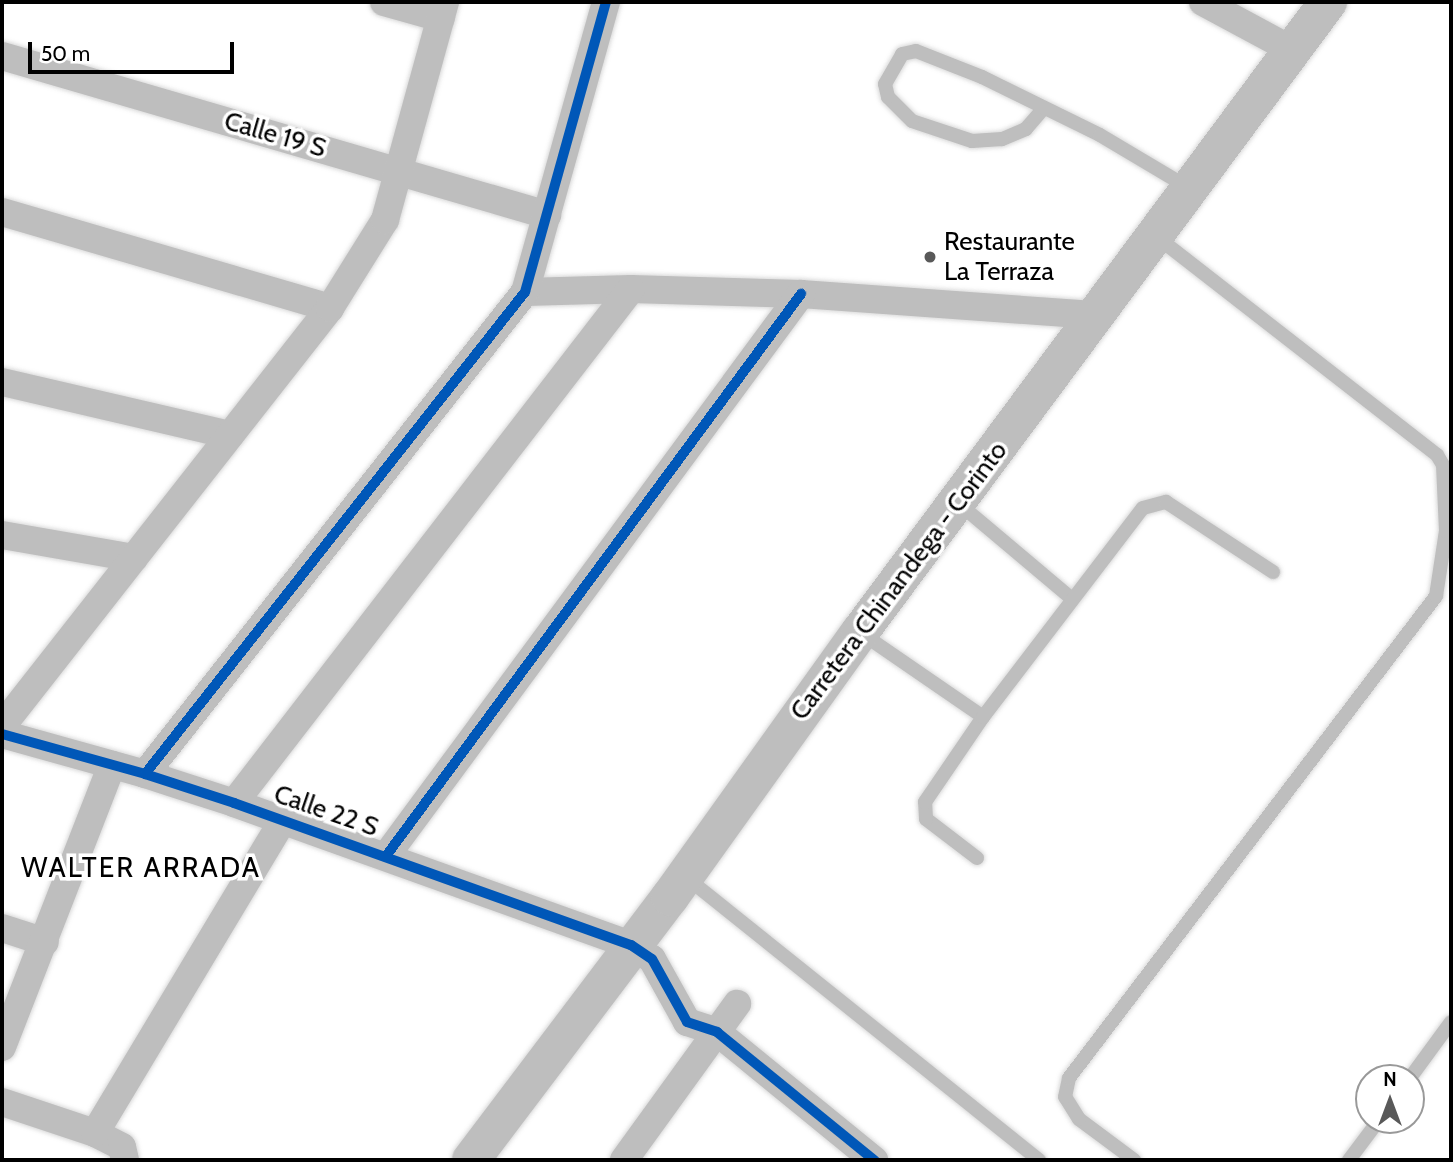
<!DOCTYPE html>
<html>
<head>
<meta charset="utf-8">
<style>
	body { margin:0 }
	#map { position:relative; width:1453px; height:1162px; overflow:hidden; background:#fff; font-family:Cabin,sans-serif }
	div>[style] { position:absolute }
	.roads { filter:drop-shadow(0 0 2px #dbdbdb) drop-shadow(0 0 2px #dbdbdb) }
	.service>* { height:14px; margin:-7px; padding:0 7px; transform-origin:7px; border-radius:7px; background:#bebebe }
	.minor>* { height:28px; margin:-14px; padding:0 14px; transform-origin:14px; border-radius:14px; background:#bebebe }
	.trunk>* { height:38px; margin:-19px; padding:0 19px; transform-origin:19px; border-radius:19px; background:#bebebe }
	.cycleway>* { height:10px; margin:-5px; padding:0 5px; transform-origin:5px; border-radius:5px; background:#0057b8 }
	.dots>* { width:19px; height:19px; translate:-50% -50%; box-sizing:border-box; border:4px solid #fff; border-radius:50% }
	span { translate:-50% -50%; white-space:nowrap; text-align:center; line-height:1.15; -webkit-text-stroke:7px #fff; paint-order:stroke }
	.street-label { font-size:26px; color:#000 }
	.poi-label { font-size:26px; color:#000 }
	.left { translate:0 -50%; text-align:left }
	.neighbourhood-label { font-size:28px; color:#000; letter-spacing:2px }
	.frame { position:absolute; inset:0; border:4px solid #000; pointer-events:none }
	.north { position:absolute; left:1355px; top:1064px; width:70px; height:70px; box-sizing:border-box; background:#fff; border:2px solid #999; border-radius:50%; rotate:0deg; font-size:19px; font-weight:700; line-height:28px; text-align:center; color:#000 }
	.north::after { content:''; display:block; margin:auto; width:24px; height:32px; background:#595959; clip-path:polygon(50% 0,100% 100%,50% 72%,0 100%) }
	.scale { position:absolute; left:28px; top:42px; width:206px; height:32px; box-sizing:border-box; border:4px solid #000; border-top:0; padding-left:9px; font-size:21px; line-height:24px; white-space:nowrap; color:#000; -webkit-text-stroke:5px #fff; paint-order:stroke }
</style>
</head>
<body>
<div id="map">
	<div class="roads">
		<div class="service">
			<i style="left:1044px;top:108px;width:28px;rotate:131deg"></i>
			<i style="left:1026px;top:129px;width:26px;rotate:157deg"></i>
			<i style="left:1002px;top:139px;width:30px;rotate:176deg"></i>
			<i style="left:972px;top:141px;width:63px;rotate:-161.6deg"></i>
			<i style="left:912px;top:121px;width:34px;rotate:-135deg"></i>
			<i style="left:888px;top:97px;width:13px;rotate:-103deg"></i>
			<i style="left:885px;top:84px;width:34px;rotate:-60deg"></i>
			<i style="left:902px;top:54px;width:14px;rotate:-12deg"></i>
			<i style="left:916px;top:51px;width:71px;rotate:21.5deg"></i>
			<i style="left:982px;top:77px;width:131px;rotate:26.2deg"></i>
			<i style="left:1100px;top:135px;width:104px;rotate:30.8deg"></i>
			<i style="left:957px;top:502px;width:149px;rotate:40.1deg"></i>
			<i style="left:861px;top:633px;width:148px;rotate:34.5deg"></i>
			<i style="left:977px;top:858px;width:64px;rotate:-142.6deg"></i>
			<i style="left:926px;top:819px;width:17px;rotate:-93deg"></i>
			<i style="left:925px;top:802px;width:103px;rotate:-55.7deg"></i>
			<i style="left:983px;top:717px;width:263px;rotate:-52.6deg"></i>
			<i style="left:1143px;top:508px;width:24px;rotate:-15deg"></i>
			<i style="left:1166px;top:502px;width:128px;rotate:33.2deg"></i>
			<i style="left:687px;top:878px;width:451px;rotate:38.7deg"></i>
			<i style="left:1410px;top:1078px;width:69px;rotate:-53.8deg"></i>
			<i style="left:1134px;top:1160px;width:69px;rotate:-143.3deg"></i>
			<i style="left:1079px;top:1119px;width:26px;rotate:-122deg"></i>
			<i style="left:1065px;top:1097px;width:19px;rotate:-78deg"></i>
			<i style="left:1069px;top:1078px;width:606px;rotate:-52.71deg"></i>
			<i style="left:1436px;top:596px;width:66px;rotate:-81.3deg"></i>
			<i style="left:1446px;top:531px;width:66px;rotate:-92.6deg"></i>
			<i style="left:1443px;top:465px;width:12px;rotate:-121deg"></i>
			<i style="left:1437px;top:455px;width:355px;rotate:-142.1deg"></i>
			<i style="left:1349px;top:1160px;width:50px;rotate:-53.1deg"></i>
		</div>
		<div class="minor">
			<i style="left:384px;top:2px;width:59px;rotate:15.7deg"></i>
			<i style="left:1203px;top:2px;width:101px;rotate:28.3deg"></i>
			<i style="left:2px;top:56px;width:568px;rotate:16.26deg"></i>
			<i style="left:2px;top:212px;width:342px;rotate:16.3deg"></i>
			<i style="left:525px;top:292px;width:106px;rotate:-1.6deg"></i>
			<i style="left:631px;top:289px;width:170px;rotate:1.7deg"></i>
			<i style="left:801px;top:294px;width:297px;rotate:4.1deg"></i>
			<i style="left:2px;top:382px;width:234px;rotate:13.1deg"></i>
			<i style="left:2px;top:535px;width:134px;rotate:9.9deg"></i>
			<i style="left:2px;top:726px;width:531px;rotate:-51.88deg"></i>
			<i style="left:330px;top:308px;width:104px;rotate:-58deg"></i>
			<i style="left:385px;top:220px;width:226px;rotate:-74.6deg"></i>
			<i style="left:2px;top:734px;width:148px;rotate:15.6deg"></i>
			<i style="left:145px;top:774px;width:94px;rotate:18deg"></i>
			<i style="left:234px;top:803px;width:422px;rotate:19.7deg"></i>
			<i style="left:631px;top:945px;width:25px;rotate:34deg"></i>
			<i style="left:652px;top:959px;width:72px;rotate:60.9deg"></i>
			<i style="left:687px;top:1022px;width:32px;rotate:18deg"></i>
			<i style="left:717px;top:1032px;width:203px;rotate:39.2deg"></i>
			<i style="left:145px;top:774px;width:614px;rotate:-51.75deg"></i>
			<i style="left:525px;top:292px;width:301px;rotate:-74.4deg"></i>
			<i style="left:234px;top:803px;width:649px;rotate:-52.32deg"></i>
			<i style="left:386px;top:856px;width:699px;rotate:-53.56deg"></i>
			<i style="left:2px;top:928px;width:45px;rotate:18deg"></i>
			<i style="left:2px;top:1047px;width:303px;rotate:-68.7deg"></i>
			<i style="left:2px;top:1102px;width:98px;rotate:18.4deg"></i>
			<i style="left:95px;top:1133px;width:30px;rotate:27deg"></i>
			<i style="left:122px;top:1147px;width:13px;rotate:77deg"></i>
			<i style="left:95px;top:1133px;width:365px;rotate:-59deg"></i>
			<i style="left:624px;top:1160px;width:193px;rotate:-54.1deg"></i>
		</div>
		<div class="trunk">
			<i style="left:471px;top:1160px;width:330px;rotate:-52.9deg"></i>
			<i style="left:670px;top:897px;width:326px;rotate:-54.4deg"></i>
			<i style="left:860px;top:632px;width:785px;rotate:-53.39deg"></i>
		</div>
	</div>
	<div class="cycleway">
		<i style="left:2px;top:734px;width:148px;rotate:15.6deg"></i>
		<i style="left:145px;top:774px;width:94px;rotate:18deg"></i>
		<i style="left:234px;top:803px;width:422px;rotate:19.7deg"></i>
		<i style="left:631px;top:945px;width:25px;rotate:34deg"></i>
		<i style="left:652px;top:959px;width:72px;rotate:60.9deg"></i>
		<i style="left:687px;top:1022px;width:32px;rotate:18deg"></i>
		<i style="left:717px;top:1032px;width:203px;rotate:39.2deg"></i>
		<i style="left:145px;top:774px;width:614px;rotate:-51.75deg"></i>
		<i style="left:525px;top:292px;width:301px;rotate:-74.4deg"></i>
		<i style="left:386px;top:856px;width:699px;rotate:-53.56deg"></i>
	</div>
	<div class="dots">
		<i style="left:930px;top:257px;background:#595959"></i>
	</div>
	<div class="street-label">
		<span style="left:275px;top:135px;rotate:16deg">Calle 19 S</span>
		<span style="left:899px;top:581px;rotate:-53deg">Carretera Chinandega - Corinto</span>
		<span style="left:326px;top:811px;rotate:19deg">Calle 22 S</span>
	</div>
	<div class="poi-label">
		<span class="left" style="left:944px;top:257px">Restaurante<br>La Terraza</span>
	</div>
	<div class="neighbourhood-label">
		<span style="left:141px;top:867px">WALTER ARRADA</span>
	</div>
	<div class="frame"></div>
	<div class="north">N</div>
	<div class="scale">50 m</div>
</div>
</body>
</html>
